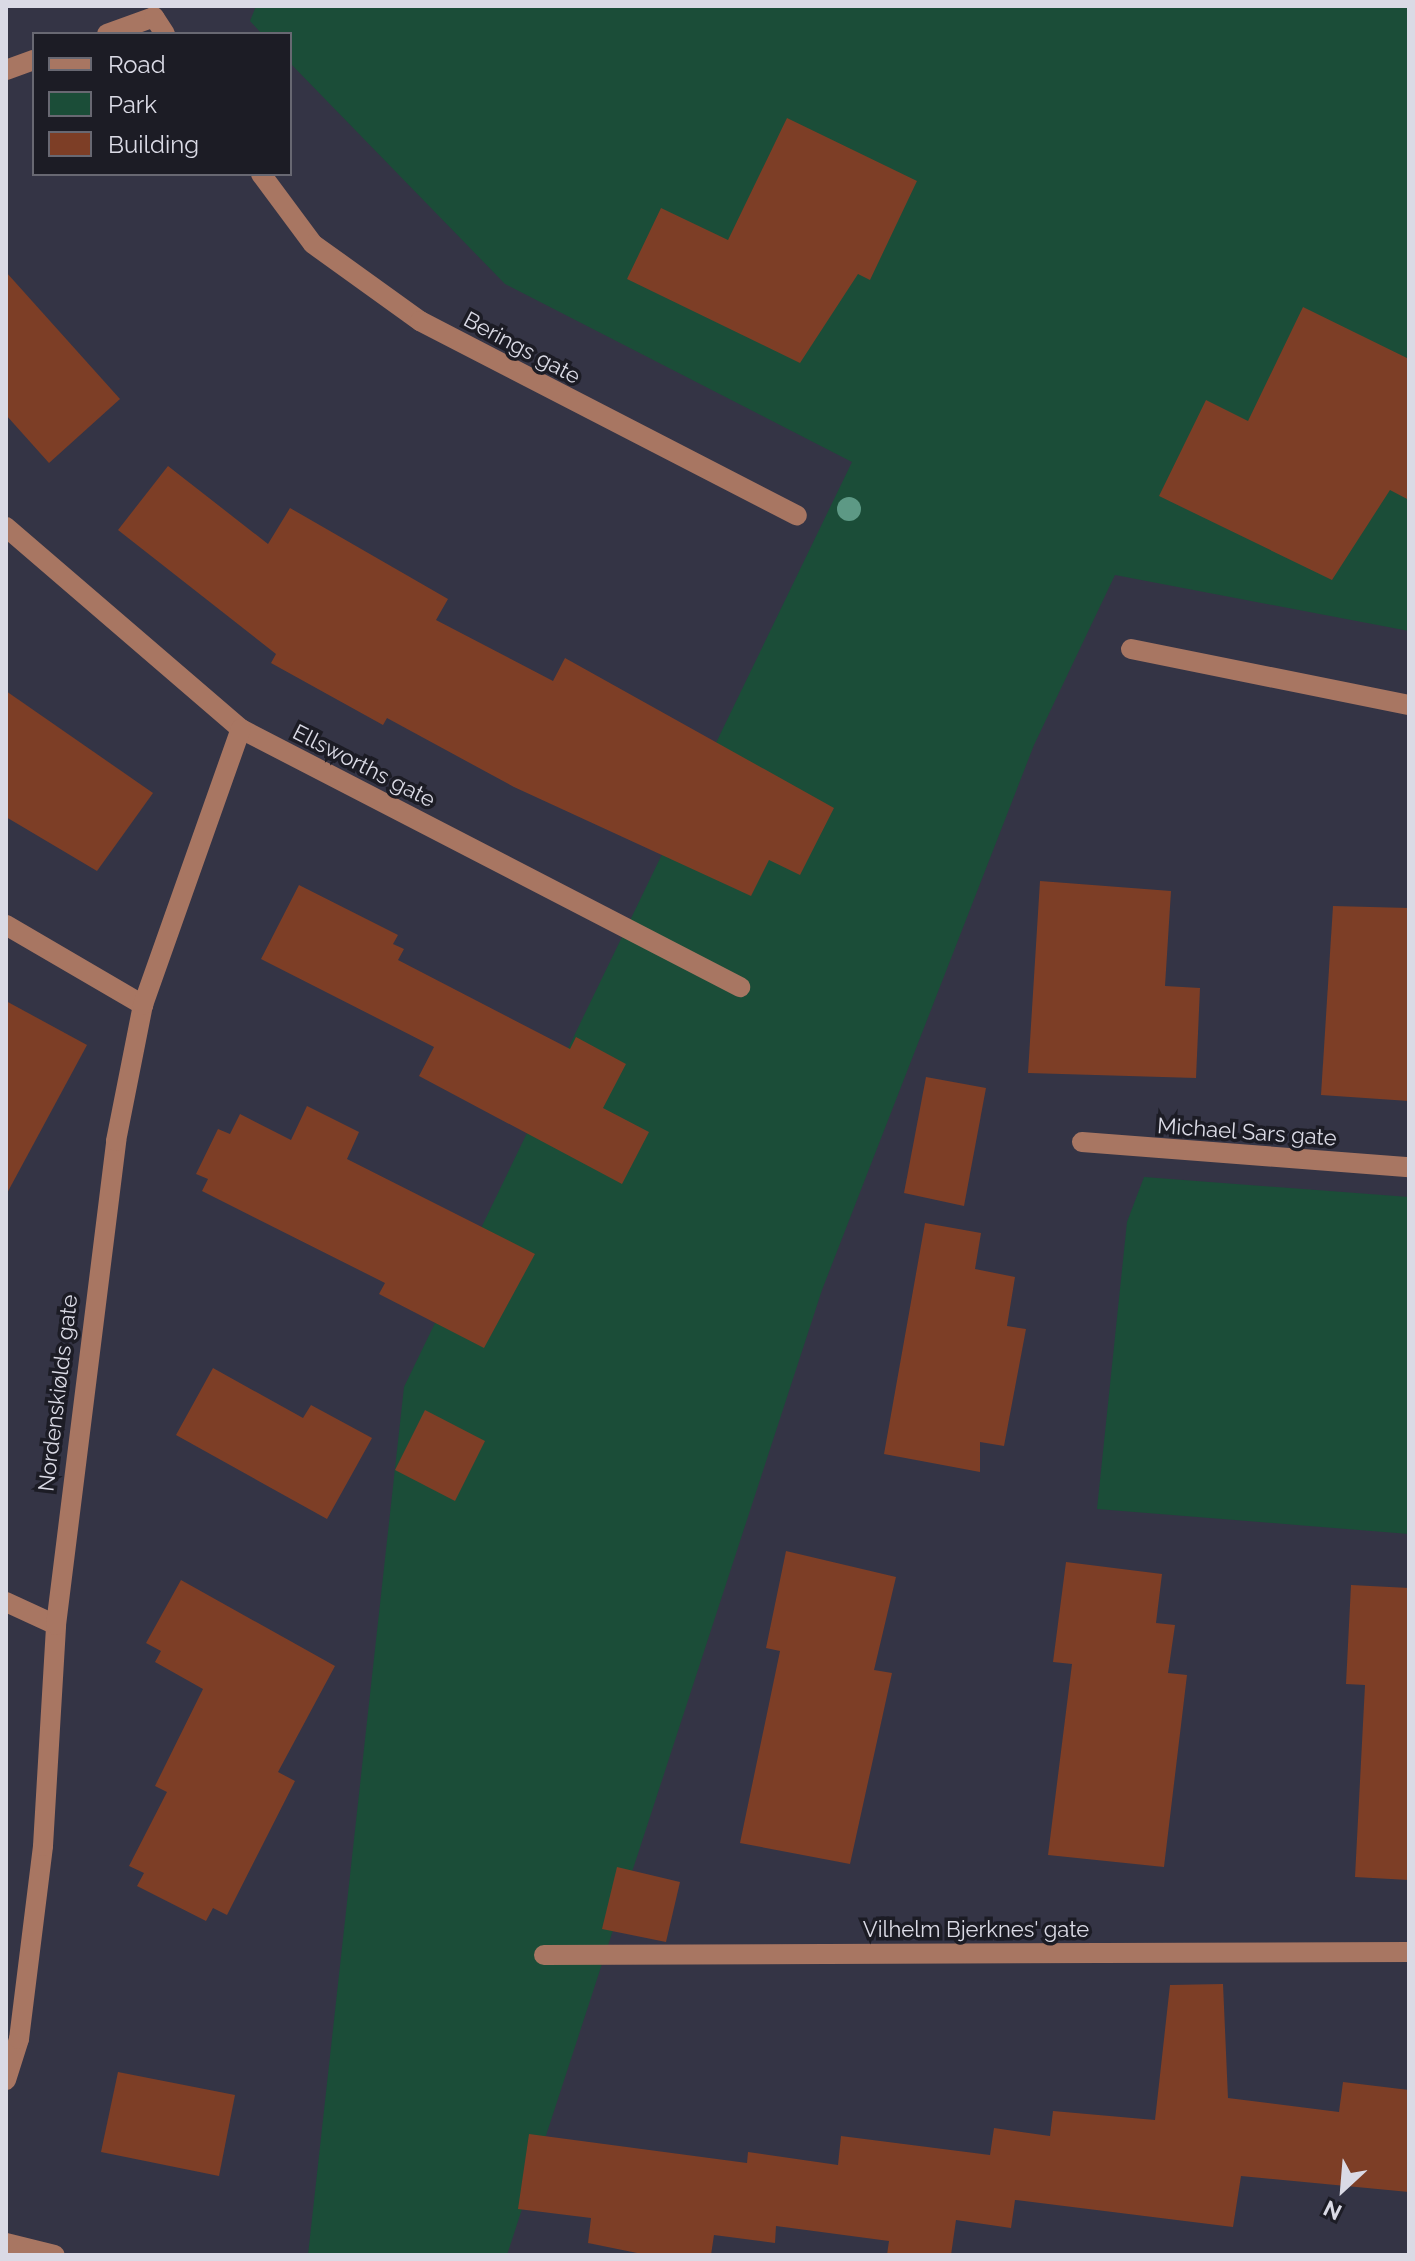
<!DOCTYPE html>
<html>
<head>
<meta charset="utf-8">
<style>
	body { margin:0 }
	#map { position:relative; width:1415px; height:2261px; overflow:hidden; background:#343445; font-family:Raleway,sans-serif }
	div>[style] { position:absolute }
	.green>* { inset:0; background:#1b4d38 }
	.building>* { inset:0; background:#7d3e26 }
	.minor>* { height:20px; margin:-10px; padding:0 10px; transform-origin:10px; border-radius:10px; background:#a87662 }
	.trees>* { width:24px; height:24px; margin:-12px; border-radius:50%; background:#5d9985 }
	span { translate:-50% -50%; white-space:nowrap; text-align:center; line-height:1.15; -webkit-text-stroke:7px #1c1c25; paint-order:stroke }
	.street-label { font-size:22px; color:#dadae5 }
	.frame { position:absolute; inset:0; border:8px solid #dadae5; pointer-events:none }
	.legend { position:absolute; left:32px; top:32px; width:260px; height:144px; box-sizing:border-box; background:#1c1c25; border:2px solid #686872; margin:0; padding:10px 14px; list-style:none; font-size:24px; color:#dadae5 }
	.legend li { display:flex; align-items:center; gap:16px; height:40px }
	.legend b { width:40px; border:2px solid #686872 }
	.north { position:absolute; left:1303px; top:2149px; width:80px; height:80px; -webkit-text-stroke:6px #1c1c25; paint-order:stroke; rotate:206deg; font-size:22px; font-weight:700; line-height:32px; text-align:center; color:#dadae5 }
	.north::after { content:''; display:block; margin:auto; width:28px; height:36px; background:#dadae5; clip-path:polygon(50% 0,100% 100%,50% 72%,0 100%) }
</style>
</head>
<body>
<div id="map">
	<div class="green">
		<i style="clip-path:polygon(256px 6px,1409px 6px,1409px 631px,1115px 575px,1034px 745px,822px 1290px,507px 2255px,308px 2255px,404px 1387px,852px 462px,505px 284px,290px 63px,290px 34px,262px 34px,250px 21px)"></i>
		<i style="clip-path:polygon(1144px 1177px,1409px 1197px,1409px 1534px,1097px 1509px,1127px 1222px)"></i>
	</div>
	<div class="building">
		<i style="clip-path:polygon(787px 118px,917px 181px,870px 280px,858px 274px,800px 363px,627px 279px,661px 208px,728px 240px)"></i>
		<i style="clip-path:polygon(6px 272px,120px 399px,49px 463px,6px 415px)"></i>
		<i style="clip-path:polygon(1303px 307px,1409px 359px,1409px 500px,1390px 490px,1332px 580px,1159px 496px,1206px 400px,1248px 421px)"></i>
		<i style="clip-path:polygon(168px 466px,268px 544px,290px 508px,448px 599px,436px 620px,553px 681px,565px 658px,834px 808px,800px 875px,769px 860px,751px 896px,514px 787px,387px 718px,383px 725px,271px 663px,276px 654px,118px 530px)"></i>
		<i style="clip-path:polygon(6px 691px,153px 793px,97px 871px,6px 817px)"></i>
		<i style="clip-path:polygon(1040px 881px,1171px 891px,1165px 986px,1200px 988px,1196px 1078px,1028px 1073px)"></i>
		<i style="clip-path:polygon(299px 885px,398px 935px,393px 944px,404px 949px,398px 960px,570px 1049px,576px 1037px,626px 1064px,603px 1108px,649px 1132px,622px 1184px,419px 1076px,434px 1047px,261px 959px)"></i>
		<i style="clip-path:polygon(1333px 906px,1409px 908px,1409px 1101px,1321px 1095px)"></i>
		<i style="clip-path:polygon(6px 1001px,87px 1045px,6px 1195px)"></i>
		<i style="clip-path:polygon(926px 1077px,986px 1088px,964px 1206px,904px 1193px)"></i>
		<i style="clip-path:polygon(307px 1106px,359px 1132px,347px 1159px,535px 1254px,484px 1348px,379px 1294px,385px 1283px,202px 1191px,208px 1179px,196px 1174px,218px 1129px,230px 1134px,240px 1114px,291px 1140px)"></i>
		<i style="clip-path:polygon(925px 1223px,981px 1233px,975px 1269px,1015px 1277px,1007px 1326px,1026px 1329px,1004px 1446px,980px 1442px,980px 1472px,884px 1454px)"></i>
		<i style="clip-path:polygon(213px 1368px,303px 1418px,311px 1405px,372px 1438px,327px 1519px,176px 1435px)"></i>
		<i style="clip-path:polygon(425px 1410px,485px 1441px,455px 1501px,395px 1470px)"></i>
		<i style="clip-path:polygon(786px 1551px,896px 1577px,874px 1670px,892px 1673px,850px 1864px,740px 1843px,780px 1651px,766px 1648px)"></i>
		<i style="clip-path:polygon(1066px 1562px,1162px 1574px,1156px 1623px,1175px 1625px,1168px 1673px,1187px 1675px,1164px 1867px,1048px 1855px,1072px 1664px,1053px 1662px)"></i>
		<i style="clip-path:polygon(181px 1580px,335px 1666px,278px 1772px,295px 1781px,227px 1915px,213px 1908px,206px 1921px,137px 1886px,144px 1873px,129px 1866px,167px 1792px,155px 1786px,203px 1689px,155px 1662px,161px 1651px,146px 1643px)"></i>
		<i style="clip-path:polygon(1351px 1585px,1409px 1588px,1409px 1880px,1355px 1877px,1365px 1685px,1346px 1684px)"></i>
		<i style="clip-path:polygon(617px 1867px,680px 1882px,666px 1942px,602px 1929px)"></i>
		<i style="clip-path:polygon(1223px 1984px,1228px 2098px,1339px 2112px,1343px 2082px,1409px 2090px,1409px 2192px,1241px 2176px,1233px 2227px,1015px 2200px,1011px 2228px,956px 2220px,951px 2255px,887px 2255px,889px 2241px,776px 2226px,775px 2243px,714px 2235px,711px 2255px,647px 2255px,588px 2243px,591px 2218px,518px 2209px,529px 2134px,747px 2163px,748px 2152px,838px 2165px,841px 2136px,990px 2155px,994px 2128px,1050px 2136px,1053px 2111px,1155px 2120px,1170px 1985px)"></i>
		<i style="clip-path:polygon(118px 2072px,235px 2095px,219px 2176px,101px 2152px)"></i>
	</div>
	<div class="minor">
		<i style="left:107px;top:34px;width:50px;rotate:-19.9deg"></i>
		<i style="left:154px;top:17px;width:20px;rotate:57deg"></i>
		<i style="left:6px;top:70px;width:30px;rotate:-20deg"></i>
		<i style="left:261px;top:174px;width:87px;rotate:53.4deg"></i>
		<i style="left:313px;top:244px;width:132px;rotate:35.7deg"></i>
		<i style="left:420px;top:321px;width:424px;rotate:27.3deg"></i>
		<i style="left:6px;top:527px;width:310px;rotate:40.7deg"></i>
		<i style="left:241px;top:729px;width:562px;rotate:27.34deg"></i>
		<i style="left:1131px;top:649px;width:284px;rotate:11.4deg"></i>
		<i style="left:6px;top:925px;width:159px;rotate:30.3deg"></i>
		<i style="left:1082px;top:1142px;width:328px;rotate:4.4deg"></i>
		<i style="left:6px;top:1602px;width:55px;rotate:24.7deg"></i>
		<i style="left:544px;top:1955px;width:865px;rotate:-0.2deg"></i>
		<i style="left:6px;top:2080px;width:43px;rotate:-72.4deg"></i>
		<i style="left:19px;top:2039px;width:194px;rotate:-82.9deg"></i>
		<i style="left:43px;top:1846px;width:221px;rotate:-86.6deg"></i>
		<i style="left:56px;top:1625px;width:488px;rotate:-82.9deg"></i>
		<i style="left:116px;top:1141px;width:139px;rotate:-78.8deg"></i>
		<i style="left:143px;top:1005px;width:293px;rotate:-70.5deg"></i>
		<i style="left:6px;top:2243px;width:50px;rotate:13.8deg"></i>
	</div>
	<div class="trees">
		<i style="left:849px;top:509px"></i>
	</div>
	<div class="street-label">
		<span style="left:522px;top:348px;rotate:28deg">Berings gate</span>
		<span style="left:364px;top:766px;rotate:27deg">Ellsworths gate</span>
		<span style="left:1247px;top:1132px;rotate:4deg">Michael Sars gate</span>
		<span style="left:58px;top:1393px;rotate:-83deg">Nordenskiølds gate</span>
		<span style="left:976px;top:1930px">Vilhelm Bjerknes' gate</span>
	</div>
	<div class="frame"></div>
	<ul class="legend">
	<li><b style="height:10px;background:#a87662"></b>Road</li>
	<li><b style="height:22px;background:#1b4d38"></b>Park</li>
	<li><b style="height:22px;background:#7d3e26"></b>Building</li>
	</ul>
	<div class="north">N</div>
</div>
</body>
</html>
